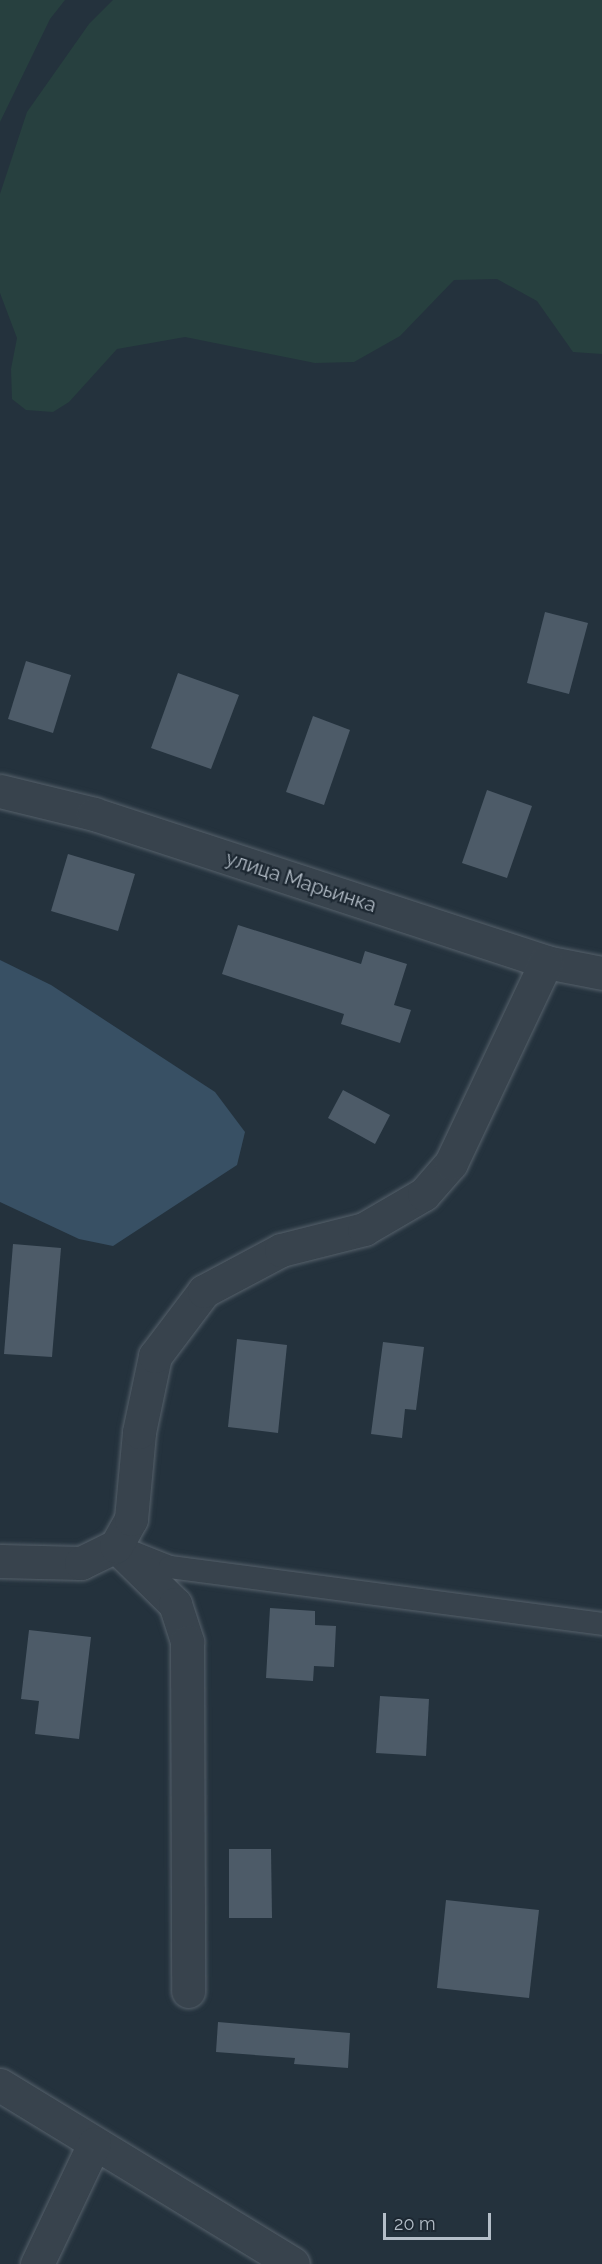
<!DOCTYPE html>
<html>
<head>
<meta charset="utf-8">
<style>
	body { margin:0 }
	#map { position:relative; width:602px; height:2264px; overflow:hidden; background:#24323d; font-family:Raleway,sans-serif }
	div>[style] { position:absolute }
	.green>* { inset:0; background:#27403f }
	.water>* { inset:0; background:#385064 }
	.building>* { inset:0; background:#4d5b68 }
	.roads { filter:drop-shadow(0 0 2px #56616b) drop-shadow(0 0 2px #56616b) }
	.lane>* { height:22px; margin:-11px; padding:0 11px; transform-origin:11px; border-radius:11px; background:#38434d }
	.street>* { height:33px; margin:-16.5px; padding:0 16.5px; transform-origin:16.5px; border-radius:16.5px; background:#38434d }
	span { translate:-50% -50%; white-space:nowrap; text-align:center; line-height:1.15; -webkit-text-stroke:4.5px #1d2832; paint-order:stroke }
	.street-label { font-size:20px; color:#b4bec8 }
	.scale { position:absolute; left:383px; top:2213px; width:108px; height:27px; box-sizing:border-box; border:3px solid #b4bec8; border-top:0; padding-left:8px; font-size:18px; line-height:21px; white-space:nowrap; color:#b4bec8; -webkit-text-stroke:4px #1d2832; paint-order:stroke }
</style>
</head>
<body>
<div id="map">
	<div class="green">
		<i style="clip-path:polygon(0 0,65px 0,50px 19px,0 122px)"></i>
		<i style="clip-path:polygon(113px 0,602px 0,602px 354px,573px 352px,537px 301px,497px 279px,454px 280px,400px 336px,354px 362px,315px 363px,185px 337px,117px 349px,69px 402px,53px 412px,26px 410px,12px 399px,11px 369px,17px 338px,0 293px,0 194px,27px 112px,89px 24px)"></i>
	</div>
	<div class="water">
		<i style="clip-path:polygon(0 960px,51px 985px,215px 1092px,245px 1132px,237px 1165px,113px 1246px,79px 1239px,0 1202px)"></i>
	</div>
	<div class="building">
		<i style="clip-path:polygon(545px 612px,588px 623px,569px 694px,527px 683px)"></i>
		<i style="clip-path:polygon(26px 661px,71px 675px,53px 733px,8px 719px)"></i>
		<i style="clip-path:polygon(178px 673px,239px 695px,211px 769px,151px 748px)"></i>
		<i style="clip-path:polygon(313px 716px,350px 730px,324px 805px,286px 792px)"></i>
		<i style="clip-path:polygon(487px 790px,532px 806px,507px 878px,462px 863px)"></i>
		<i style="clip-path:polygon(68px 854px,135px 874px,118px 931px,51px 911px)"></i>
		<i style="clip-path:polygon(238px 925px,361px 964px,365px 951px,407px 964px,394px 1005px,411px 1010px,400px 1043px,341px 1024px,344px 1014px,222px 974px)"></i>
		<i style="clip-path:polygon(343px 1090px,390px 1115px,375px 1144px,328px 1118px)"></i>
		<i style="clip-path:polygon(13px 1244px,61px 1248px,52px 1357px,4px 1354px)"></i>
		<i style="clip-path:polygon(237px 1339px,287px 1345px,278px 1433px,228px 1427px)"></i>
		<i style="clip-path:polygon(383px 1342px,424px 1347px,416px 1410px,405px 1409px,402px 1438px,371px 1434px)"></i>
		<i style="clip-path:polygon(270px 1608px,315px 1611px,315px 1625px,336px 1626px,334px 1667px,314px 1666px,313px 1681px,266px 1678px)"></i>
		<i style="clip-path:polygon(29px 1630px,91px 1637px,79px 1739px,35px 1734px,39px 1701px,21px 1699px)"></i>
		<i style="clip-path:polygon(380px 1696px,429px 1699px,426px 1756px,376px 1753px)"></i>
		<i style="clip-path:polygon(229px 1849px,271px 1849px,272px 1918px,229px 1918px)"></i>
		<i style="clip-path:polygon(446px 1900px,539px 1910px,529px 1998px,437px 1988px)"></i>
		<i style="clip-path:polygon(218px 2022px,350px 2033px,348px 2068px,294px 2064px,295px 2058px,216px 2052px)"></i>
	</div>
	<div class="roads">
		<div class="lane">
			<i style="left:127px;top:1550px;width:46px;rotate:21.6deg"></i>
			<i style="left:170px;top:1567px;width:436px;rotate:7.5deg"></i>
		</div>
		<div class="street">
			<i style="left:0;top:791px;width:97px;rotate:13.7deg"></i>
			<i style="left:94px;top:814px;width:476px;rotate:18.1deg"></i>
			<i style="left:546px;top:962px;width:57px;rotate:11.1deg"></i>
			<i style="left:116px;top:1546px;width:83px;rotate:44.5deg"></i>
			<i style="left:175px;top:1604px;width:40px;rotate:72deg"></i>
			<i style="left:187px;top:1642px;width:349px;rotate:89.8deg"></i>
			<i style="left:0;top:1561px;width:81px;rotate:1.4deg"></i>
			<i style="left:81px;top:1563px;width:39px;rotate:-26deg"></i>
			<i style="left:116px;top:1546px;width:31px;rotate:-61deg"></i>
			<i style="left:131px;top:1519px;width:87px;rotate:-84.7deg"></i>
			<i style="left:139px;top:1432px;width:78px;rotate:-78.1deg"></i>
			<i style="left:155px;top:1356px;width:81px;rotate:-53deg"></i>
			<i style="left:204px;top:1291px;width:87px;rotate:-28deg"></i>
			<i style="left:281px;top:1250px;width:86px;rotate:-14.2deg"></i>
			<i style="left:364px;top:1229px;width:69px;rotate:-30.3deg"></i>
			<i style="left:424px;top:1194px;width:41px;rotate:-48.9deg"></i>
			<i style="left:451px;top:1163px;width:222px;rotate:-64.7deg"></i>
			<i style="left:0;top:2085px;width:343px;rotate:31.4deg"></i>
			<i style="left:37px;top:2264px;width:133px;rotate:-64.6deg"></i>
		</div>
	</div>
	<div class="street-label">
		<span style="left:301px;top:882px;rotate:18deg">улица Марьинка</span>
	</div>
	<div class="scale">20 m</div>
</div>
</body>
</html>
